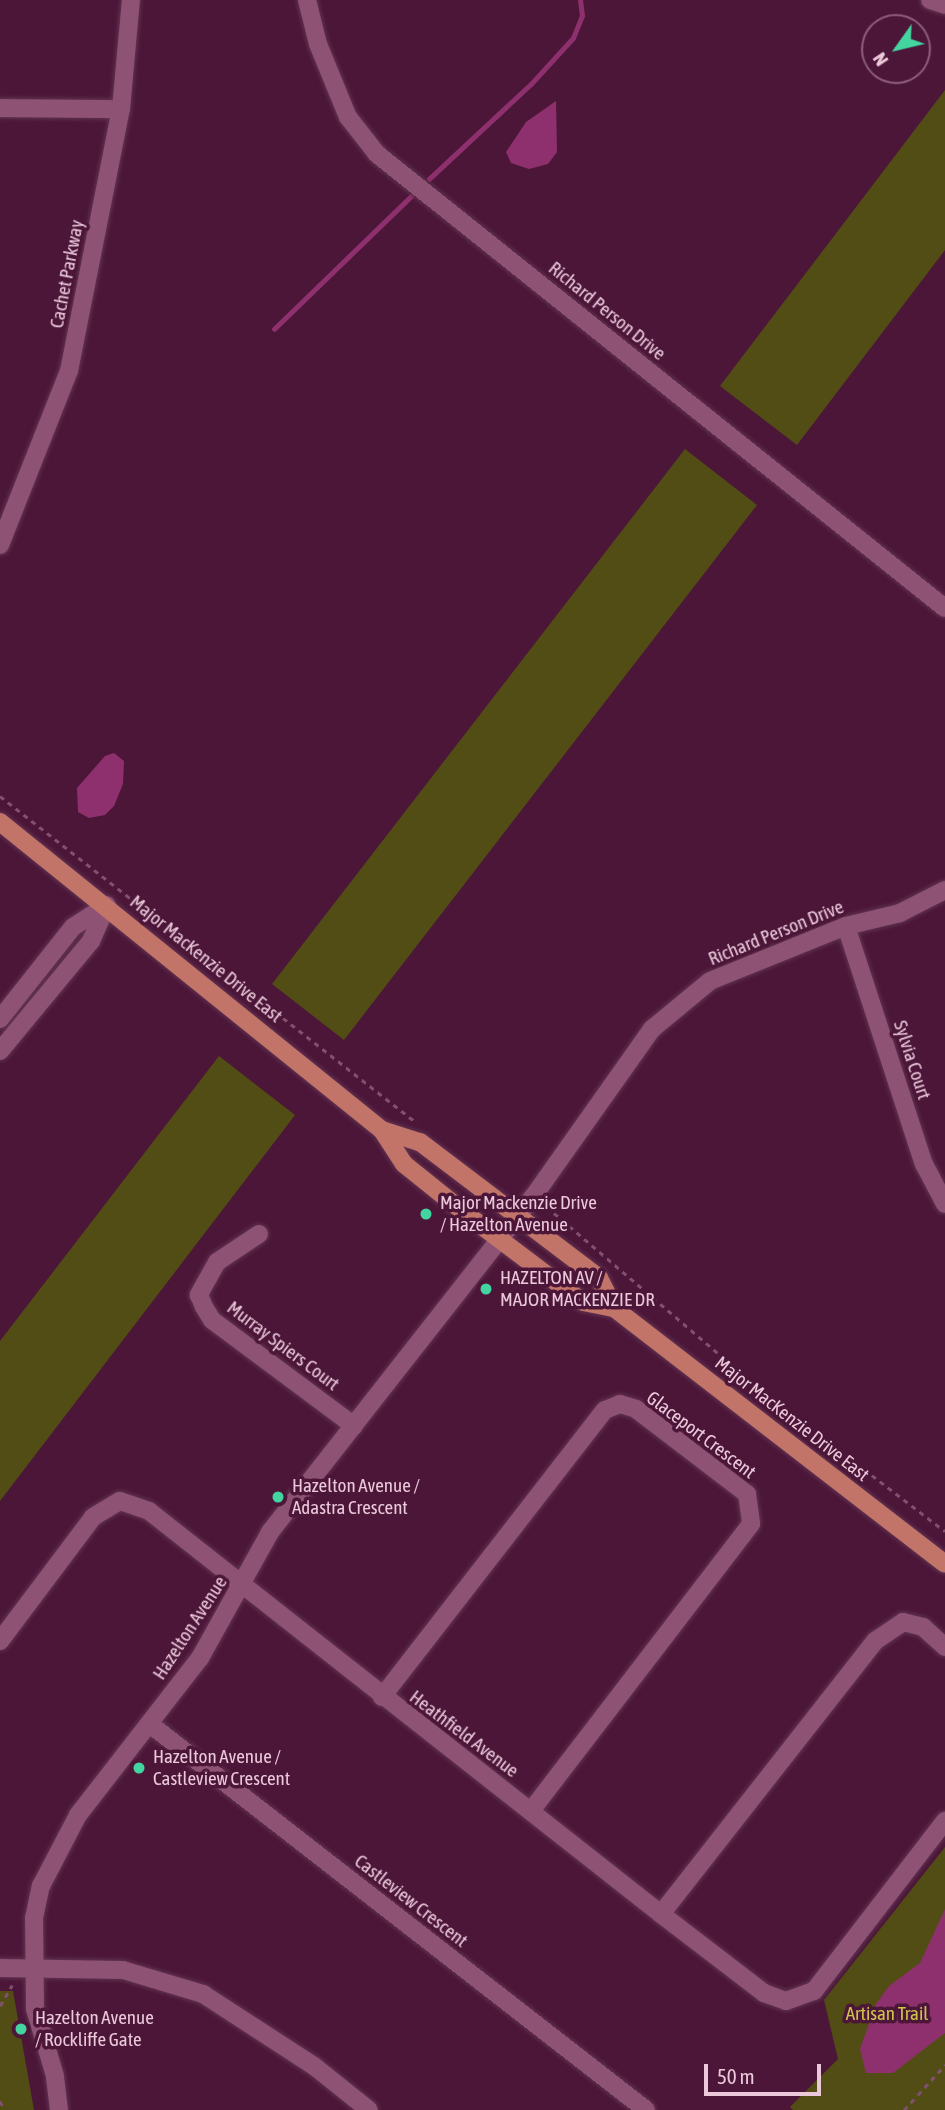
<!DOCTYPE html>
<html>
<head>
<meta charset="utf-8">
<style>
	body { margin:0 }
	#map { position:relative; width:945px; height:2110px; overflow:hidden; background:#4c1639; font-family:"Asap Condensed",sans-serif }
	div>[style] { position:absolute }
	.green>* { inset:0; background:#524d15 }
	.water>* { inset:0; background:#8e306d }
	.stream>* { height:4.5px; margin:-2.25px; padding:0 2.25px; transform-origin:2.25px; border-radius:2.25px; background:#8e306d }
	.path>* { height:2.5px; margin-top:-1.25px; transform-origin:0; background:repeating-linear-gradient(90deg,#80506e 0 5px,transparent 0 10px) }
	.roads { filter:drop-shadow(0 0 2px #613450) drop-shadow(0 0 2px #613450) }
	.minor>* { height:18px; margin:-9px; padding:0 9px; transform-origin:9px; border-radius:9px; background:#8e5275 }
	.major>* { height:18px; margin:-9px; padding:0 9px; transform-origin:9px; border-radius:9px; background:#c37469 }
	.dots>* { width:19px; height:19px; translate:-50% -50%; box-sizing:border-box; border:4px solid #4c1639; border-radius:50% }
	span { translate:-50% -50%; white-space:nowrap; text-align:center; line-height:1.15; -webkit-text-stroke:7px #4c1639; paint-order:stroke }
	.street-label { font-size:19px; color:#ebc8da }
	.poi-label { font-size:19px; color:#ebc8da }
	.left { translate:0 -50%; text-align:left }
	.park-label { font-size:19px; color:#cec44e }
	.north { position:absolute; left:861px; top:14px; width:70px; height:70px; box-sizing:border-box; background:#4c1639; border:2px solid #8c5d79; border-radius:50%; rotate:236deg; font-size:19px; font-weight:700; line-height:28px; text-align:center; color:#ebc8da }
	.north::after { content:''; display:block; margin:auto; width:24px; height:32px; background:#44d4a0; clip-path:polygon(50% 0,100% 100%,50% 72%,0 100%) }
	.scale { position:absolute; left:704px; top:2064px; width:117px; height:32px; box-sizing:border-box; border:4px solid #ebc8da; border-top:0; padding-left:9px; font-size:21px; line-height:24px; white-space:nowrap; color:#ebc8da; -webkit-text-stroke:5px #4c1639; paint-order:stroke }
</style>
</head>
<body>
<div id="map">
	<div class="green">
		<i style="clip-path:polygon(945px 90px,945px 250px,797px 445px,720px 386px)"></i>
		<i style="clip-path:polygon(685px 449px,757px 505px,344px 1040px,272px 984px)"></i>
		<i style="clip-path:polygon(219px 1056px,295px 1115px,0 1501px,0 1341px)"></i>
		<i style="clip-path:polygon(945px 1847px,945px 2110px,793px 2110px,790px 2107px,838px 2059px,824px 2000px)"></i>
		<i style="clip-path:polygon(0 1991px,13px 1991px,34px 2110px,0 2110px)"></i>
	</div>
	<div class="water">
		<i style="clip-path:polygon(556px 101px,557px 152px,548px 164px,529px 169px,511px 163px,506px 152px,526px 122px)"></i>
		<i style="clip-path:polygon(114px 753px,124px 761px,123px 784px,114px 806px,105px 815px,89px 818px,78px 812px,77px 788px,105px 756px)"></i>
		<i style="clip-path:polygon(945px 1909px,945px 2033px,893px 2073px,866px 2073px,860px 2049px,876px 2004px,889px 1986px,920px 1963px)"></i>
	</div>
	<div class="stream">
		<i style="left:429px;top:179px;width:139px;rotate:-43deg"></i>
		<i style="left:531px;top:84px;width:62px;rotate:-47.6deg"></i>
		<i style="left:573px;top:38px;width:24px;rotate:-68deg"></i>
		<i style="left:582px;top:16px;width:16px;rotate:-97deg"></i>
		<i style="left:274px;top:329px;width:190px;rotate:-44.1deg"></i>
	</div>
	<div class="path">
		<i style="left:0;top:796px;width:530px;rotate:38.1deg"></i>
		<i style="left:554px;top:1213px;width:272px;rotate:40.5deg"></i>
		<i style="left:761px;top:1390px;width:232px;rotate:37.5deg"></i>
		<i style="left:0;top:2006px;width:24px;rotate:-60deg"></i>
		<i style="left:0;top:2101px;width:10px;rotate:61deg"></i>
		<i style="left:904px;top:2110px;width:61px;rotate:-47.7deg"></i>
	</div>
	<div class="roads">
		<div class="minor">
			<i style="left:307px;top:0;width:45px;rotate:76deg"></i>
			<i style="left:318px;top:44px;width:79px;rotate:67.7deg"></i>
			<i style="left:348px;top:117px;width:47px;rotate:51.9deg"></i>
			<i style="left:377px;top:154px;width:727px;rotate:38.64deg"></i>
			<i style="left:930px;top:0;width:16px;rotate:18deg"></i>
			<i style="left:0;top:108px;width:121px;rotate:0.5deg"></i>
			<i style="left:0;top:545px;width:187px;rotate:-68.4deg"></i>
			<i style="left:69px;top:371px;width:267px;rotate:-78.8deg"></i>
			<i style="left:121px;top:109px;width:109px;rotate:-84.8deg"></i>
			<i style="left:846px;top:926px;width:250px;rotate:71.9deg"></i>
			<i style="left:924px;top:1164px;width:45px;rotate:62.3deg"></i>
			<i style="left:0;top:1019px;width:117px;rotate:-51.6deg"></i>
			<i style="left:73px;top:927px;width:40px;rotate:-32.9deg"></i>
			<i style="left:0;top:1051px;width:143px;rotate:-50.4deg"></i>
			<i style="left:91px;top:941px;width:39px;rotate:-66deg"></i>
			<i style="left:259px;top:1234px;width:50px;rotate:146.3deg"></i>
			<i style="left:217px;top:1262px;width:38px;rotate:119deg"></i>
			<i style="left:199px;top:1295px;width:13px;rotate:67deg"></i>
			<i style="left:204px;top:1307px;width:15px;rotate:58deg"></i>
			<i style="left:212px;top:1320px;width:177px;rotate:36.7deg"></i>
			<i style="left:0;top:1641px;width:155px;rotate:-53.1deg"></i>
			<i style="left:93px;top:1517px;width:31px;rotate:-31deg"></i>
			<i style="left:120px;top:1501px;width:31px;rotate:19deg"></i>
			<i style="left:149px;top:1511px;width:652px;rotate:38.21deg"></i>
			<i style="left:661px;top:1914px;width:130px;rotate:37.5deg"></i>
			<i style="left:764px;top:1993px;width:23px;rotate:20deg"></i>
			<i style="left:786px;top:2001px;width:30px;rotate:-20deg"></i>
			<i style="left:814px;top:1991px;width:215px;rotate:-52.4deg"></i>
			<i style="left:382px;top:1697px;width:363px;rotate:-52.2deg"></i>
			<i style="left:605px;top:1410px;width:16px;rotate:-22deg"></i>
			<i style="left:620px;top:1404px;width:17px;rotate:17deg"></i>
			<i style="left:636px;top:1409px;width:140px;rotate:37.4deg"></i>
			<i style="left:747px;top:1494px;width:30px;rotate:82deg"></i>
			<i style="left:751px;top:1524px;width:362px;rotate:127.5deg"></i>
			<i style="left:151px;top:1725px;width:627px;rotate:37.87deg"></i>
			<i style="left:661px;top:1914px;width:347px;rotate:-51.9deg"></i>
			<i style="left:875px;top:1641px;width:34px;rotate:-34deg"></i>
			<i style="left:903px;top:1622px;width:21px;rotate:14deg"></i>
			<i style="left:923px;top:1627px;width:30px;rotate:42deg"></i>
			<i style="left:0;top:1968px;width:123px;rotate:0.9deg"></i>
			<i style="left:123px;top:1970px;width:84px;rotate:16.7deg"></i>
			<i style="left:203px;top:1994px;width:132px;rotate:33deg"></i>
			<i style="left:314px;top:2066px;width:70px;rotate:38.7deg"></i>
			<i style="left:59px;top:2110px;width:34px;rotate:-97deg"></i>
			<i style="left:55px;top:2076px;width:70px;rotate:-106.6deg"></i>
			<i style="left:35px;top:2009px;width:91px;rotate:-90.6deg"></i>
			<i style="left:34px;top:1918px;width:33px;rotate:-78deg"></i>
			<i style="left:41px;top:1886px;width:80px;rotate:-62.5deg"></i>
			<i style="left:78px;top:1815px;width:199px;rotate:-52.2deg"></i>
			<i style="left:200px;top:1658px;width:144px;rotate:-60.9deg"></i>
			<i style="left:270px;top:1532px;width:426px;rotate:-51.9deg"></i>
			<i style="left:533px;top:1197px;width:206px;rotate:-54.7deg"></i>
			<i style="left:652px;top:1029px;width:75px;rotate:-39.6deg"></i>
			<i style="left:710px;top:981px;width:147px;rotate:-22deg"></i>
			<i style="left:846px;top:926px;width:56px;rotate:-13.5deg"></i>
			<i style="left:900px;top:913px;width:51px;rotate:-27.1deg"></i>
		</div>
		<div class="major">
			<i style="left:0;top:822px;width:491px;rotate:38.9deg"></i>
			<i style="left:382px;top:1130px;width:40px;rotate:57.1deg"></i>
			<i style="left:404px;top:1164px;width:85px;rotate:38.8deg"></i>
			<i style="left:470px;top:1217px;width:141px;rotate:37deg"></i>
			<i style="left:583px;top:1302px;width:32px;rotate:11deg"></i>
			<i style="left:382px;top:1130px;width:40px;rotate:18deg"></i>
			<i style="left:420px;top:1142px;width:225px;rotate:37.2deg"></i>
			<i style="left:599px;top:1278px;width:34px;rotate:63deg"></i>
			<i style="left:614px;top:1308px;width:418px;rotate:37.7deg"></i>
		</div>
	</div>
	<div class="dots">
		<i style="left:426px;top:1214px;background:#44d4a0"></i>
		<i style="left:486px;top:1289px;background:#44d4a0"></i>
		<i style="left:278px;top:1497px;background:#44d4a0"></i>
		<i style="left:139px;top:1768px;background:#44d4a0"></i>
		<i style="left:21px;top:2029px;background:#44d4a0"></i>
	</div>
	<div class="street-label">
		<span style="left:67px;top:274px;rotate:-79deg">Cachet Parkway</span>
		<span style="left:607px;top:311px;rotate:39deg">Richard Person Drive</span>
		<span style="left:776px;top:933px;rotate:-22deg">Richard Person Drive</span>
		<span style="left:206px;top:959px;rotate:39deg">Major MacKenzie Drive East</span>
		<span style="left:912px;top:1060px;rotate:72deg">Sylvia Court</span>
		<span style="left:283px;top:1346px;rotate:37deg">Murray Spiers Court</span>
		<span style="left:792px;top:1419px;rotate:38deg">Major MacKenzie Drive East</span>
		<span style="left:701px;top:1435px;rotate:37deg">Glaceport Crescent</span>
		<span style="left:190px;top:1628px;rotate:-57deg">Hazelton Avenue</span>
		<span style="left:464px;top:1734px;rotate:37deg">Heathfield Avenue</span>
		<span style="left:411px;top:1901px;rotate:38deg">Castleview Crescent</span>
	</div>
	<div class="poi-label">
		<span class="left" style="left:440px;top:1214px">Major Mackenzie Drive<br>/ Hazelton Avenue</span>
		<span class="left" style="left:500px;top:1289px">HAZELTON AV /<br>MAJOR MACKENZIE DR</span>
		<span class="left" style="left:292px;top:1497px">Hazelton Avenue /<br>Adastra Crescent</span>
		<span class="left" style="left:153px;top:1768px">Hazelton Avenue /<br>Castleview Crescent</span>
		<span class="left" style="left:35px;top:2029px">Hazelton Avenue<br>/ Rockliffe Gate</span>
	</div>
	<div class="park-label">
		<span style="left:887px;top:2014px">Artisan Trail</span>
	</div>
	<div class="north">N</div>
	<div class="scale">50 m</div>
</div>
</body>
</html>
